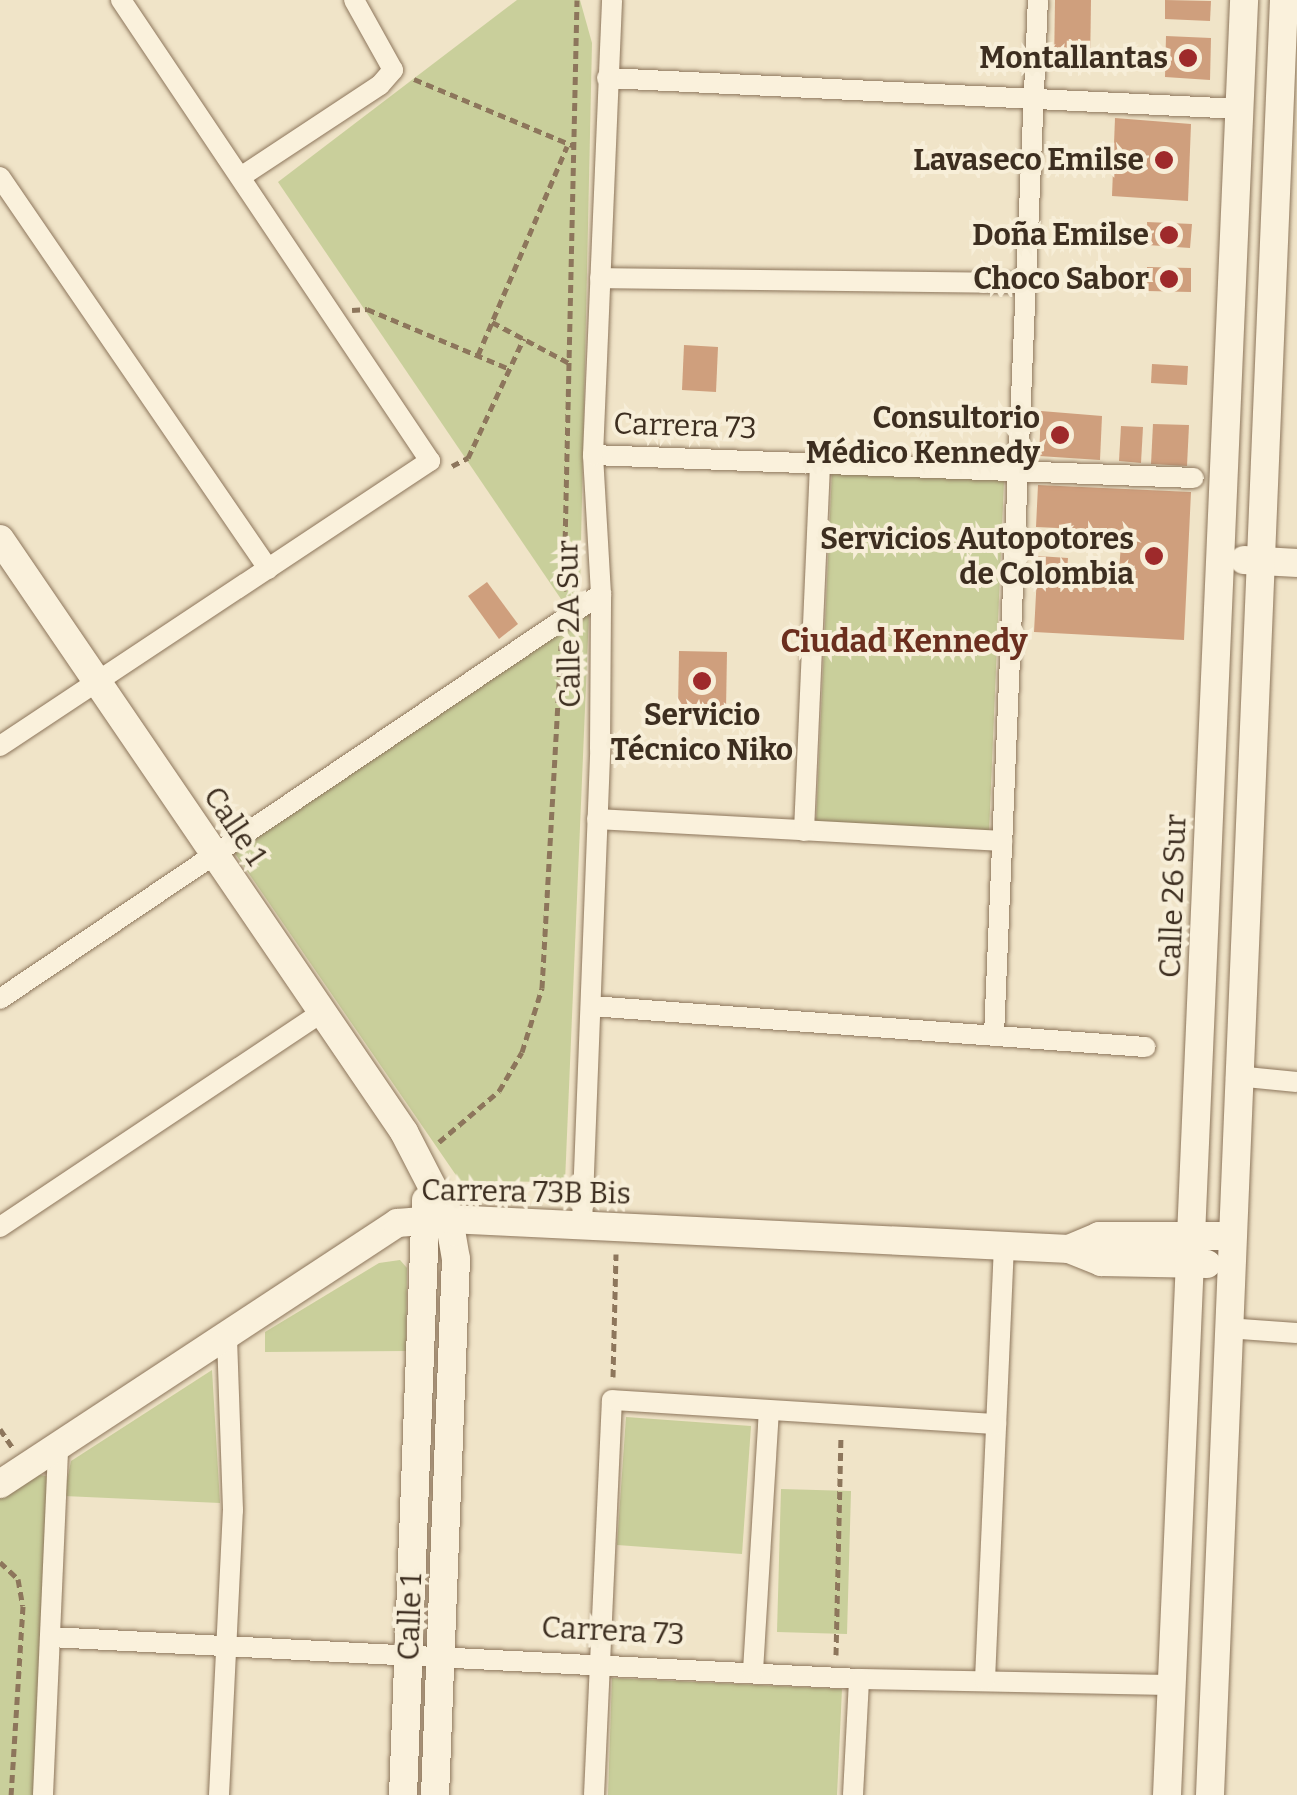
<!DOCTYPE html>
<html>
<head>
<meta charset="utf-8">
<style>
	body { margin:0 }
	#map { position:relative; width:1297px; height:1795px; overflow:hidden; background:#f0e4c8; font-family:Bitter,serif }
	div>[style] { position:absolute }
	.green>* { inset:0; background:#c9cf9b }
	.building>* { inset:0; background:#cf9f7d }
	.path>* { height:5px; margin-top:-2.5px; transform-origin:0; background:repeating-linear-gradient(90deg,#8d765c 0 8px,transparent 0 13px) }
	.roads { filter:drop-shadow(0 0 2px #8d765c) drop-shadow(0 0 2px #8d765c) }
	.street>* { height:20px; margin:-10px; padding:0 10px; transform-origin:10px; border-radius:10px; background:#faf1dc }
	.secondary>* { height:28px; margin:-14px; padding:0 14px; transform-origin:14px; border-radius:14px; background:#faf1dc }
	.dots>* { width:28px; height:28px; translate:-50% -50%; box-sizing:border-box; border:5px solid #f7eed8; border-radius:50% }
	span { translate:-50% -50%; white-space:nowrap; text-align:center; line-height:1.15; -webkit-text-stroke:8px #f7eed8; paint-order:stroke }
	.poi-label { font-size:30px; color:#3d2e20; font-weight:700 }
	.right { translate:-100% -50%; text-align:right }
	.street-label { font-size:30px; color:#3d2e20 }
	.neighbourhood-label { font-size:32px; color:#6b2e1e; font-weight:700 }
</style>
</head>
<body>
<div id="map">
	<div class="green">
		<i style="clip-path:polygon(517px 0,580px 0,592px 43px,580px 589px,563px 602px,278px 182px)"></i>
		<i style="clip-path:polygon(832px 471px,1004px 480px,989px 832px,816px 823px)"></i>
		<i style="clip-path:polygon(589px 614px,565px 1182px,460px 1181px,234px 852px)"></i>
		<i style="clip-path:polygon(400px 1260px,407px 1268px,406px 1351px,265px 1352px,265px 1332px,379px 1263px)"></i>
		<i style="clip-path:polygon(212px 1370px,220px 1503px,64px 1496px,71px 1461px)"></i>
		<i style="clip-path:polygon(626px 1417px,751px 1426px,742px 1554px,617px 1545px)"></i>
		<i style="clip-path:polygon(37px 1474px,49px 1477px,35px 1795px,0 1795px,0 1498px)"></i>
		<i style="clip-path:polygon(781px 1489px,851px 1491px,847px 1634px,777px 1632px)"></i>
		<i style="clip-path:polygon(612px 1678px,842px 1689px,837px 1795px,608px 1795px)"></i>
	</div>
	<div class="building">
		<i style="clip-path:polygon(1055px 0,1091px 0,1090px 69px,1054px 67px)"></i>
		<i style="clip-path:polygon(1165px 0,1211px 1px,1210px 21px,1165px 19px)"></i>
		<i style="clip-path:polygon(1166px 36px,1211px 38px,1210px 80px,1165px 77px)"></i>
		<i style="clip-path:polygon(1115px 118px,1191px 124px,1188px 201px,1112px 196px)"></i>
		<i style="clip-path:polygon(1147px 222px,1192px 224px,1190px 248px,1148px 245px)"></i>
		<i style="clip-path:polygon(1147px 267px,1191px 268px,1191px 292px,1147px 291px)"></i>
		<i style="clip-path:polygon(684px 345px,718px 347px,716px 392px,682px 390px)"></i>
		<i style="clip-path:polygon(1152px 364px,1188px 366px,1187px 385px,1151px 383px)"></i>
		<i style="clip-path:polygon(1041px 411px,1102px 416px,1100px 460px,1039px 456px)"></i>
		<i style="clip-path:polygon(1153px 424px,1189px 425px,1187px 466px,1151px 464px)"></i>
		<i style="clip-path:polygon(1121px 426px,1143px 427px,1141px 463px,1119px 461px)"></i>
		<i style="clip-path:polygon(1038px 485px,1191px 492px,1184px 640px,1034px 632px,1038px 556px,1068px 558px,1066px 583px,1118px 584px,1122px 531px,1036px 527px)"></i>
		<i style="clip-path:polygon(487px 582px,518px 624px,499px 639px,468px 596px)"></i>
		<i style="clip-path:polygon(679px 651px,727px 652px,726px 710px,678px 709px)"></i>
	</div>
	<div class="path">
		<i style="left:414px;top:79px;width:173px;rotate:22.7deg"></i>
		<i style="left:352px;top:310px;width:15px;rotate:-4deg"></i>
		<i style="left:367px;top:309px;width:155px;rotate:22.8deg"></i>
		<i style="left:492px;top:322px;width:87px;rotate:28deg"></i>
		<i style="left:478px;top:355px;width:227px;rotate:-66.9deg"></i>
		<i style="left:452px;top:466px;width:18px;rotate:-27deg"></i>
		<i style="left:468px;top:458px;width:132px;rotate:-65deg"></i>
		<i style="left:564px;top:591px;width:591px;rotate:-88.74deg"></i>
		<i style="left:439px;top:1142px;width:79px;rotate:-40.4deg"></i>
		<i style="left:499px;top:1091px;width:45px;rotate:-59.5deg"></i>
		<i style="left:522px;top:1052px;width:67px;rotate:-72.6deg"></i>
		<i style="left:542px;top:988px;width:343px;rotate:-86.8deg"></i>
		<i style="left:613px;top:1377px;width:123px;rotate:-88.6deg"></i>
		<i style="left:0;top:1429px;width:22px;rotate:56deg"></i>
		<i style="left:0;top:1562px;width:25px;rotate:43deg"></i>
		<i style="left:18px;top:1579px;width:27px;rotate:80deg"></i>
		<i style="left:23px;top:1606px;width:189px;rotate:93.6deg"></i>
		<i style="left:836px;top:1655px;width:219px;rotate:-88.7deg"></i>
	</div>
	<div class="roads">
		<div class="street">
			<i style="left:607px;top:78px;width:634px;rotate:2.8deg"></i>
			<i style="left:242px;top:176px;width:165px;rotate:-33.4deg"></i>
			<i style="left:380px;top:85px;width:20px;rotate:-49deg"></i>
			<i style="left:393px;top:70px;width:80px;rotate:-119.1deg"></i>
			<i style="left:0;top:177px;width:475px;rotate:55.6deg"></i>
			<i style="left:600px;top:278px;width:427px;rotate:0.7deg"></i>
			<i style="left:593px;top:455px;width:601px;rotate:2.19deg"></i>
			<i style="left:0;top:746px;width:516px;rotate:-33.54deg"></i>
			<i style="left:430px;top:461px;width:555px;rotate:-123.83deg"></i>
			<i style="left:597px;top:819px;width:406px;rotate:3.1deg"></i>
			<i style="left:804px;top:831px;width:368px;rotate:-87.5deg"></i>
			<i style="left:0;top:999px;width:725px;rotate:-33.98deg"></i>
			<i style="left:591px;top:1006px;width:556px;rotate:4.23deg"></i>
			<i style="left:994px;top:1035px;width:1036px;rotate:-87.57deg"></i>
			<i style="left:1236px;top:1076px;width:61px;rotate:5.6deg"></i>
			<i style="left:582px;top:1225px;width:476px;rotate:-87.8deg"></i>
			<i style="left:600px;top:749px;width:155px;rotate:-89.6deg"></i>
			<i style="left:601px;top:594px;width:139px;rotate:-93.3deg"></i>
			<i style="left:593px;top:455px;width:455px;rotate:-87.6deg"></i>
			<i style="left:0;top:1227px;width:387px;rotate:-33.7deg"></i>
			<i style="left:1226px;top:1328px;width:71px;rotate:4deg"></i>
			<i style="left:50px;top:1637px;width:810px;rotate:2.97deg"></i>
			<i style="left:859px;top:1679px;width:313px;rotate:1.1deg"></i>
			<i style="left:753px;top:1671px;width:260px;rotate:-86.5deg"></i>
			<i style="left:985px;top:1680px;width:434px;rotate:-87.5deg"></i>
			<i style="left:43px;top:1795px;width:349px;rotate:-87.5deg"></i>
			<i style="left:219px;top:1795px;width:285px;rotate:-87.2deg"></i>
			<i style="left:233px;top:1510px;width:176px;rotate:-92deg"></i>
			<i style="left:594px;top:1795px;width:395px;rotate:-87.4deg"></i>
			<i style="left:612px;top:1400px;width:385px;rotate:3.6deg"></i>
			<i style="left:853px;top:1795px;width:116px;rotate:-87deg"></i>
		</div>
		<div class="secondary">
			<i style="left:0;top:539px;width:718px;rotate:55.73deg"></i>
			<i style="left:404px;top:1132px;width:98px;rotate:62.7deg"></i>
			<i style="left:449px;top:1219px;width:41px;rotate:80.1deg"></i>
			<i style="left:456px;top:1259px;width:536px;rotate:92.24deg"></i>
			<i style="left:1244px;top:560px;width:53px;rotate:3.2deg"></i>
			<i style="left:1069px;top:1249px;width:33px;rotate:-23deg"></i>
			<i style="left:1099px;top:1236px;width:132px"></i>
			<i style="left:0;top:1484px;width:475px;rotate:-33.3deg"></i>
			<i style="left:397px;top:1223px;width:52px;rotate:-4.4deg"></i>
			<i style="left:449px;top:1219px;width:621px;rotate:2.77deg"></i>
			<i style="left:1069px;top:1249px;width:35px;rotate:22deg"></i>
			<i style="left:1101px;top:1262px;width:106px;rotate:1.1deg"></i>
			<i style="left:403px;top:1795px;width:595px;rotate:-87.79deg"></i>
			<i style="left:1167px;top:1795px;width:1797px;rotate:-87.54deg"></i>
			<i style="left:1210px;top:1795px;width:1797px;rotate:-87.64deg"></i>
		</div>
	</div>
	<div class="dots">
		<i style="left:1188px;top:58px;background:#9e2a2b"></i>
		<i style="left:1164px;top:160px;background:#9e2a2b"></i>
		<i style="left:1169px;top:235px;background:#9e2a2b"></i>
		<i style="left:1169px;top:279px;background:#9e2a2b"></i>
		<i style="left:1060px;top:435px;background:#9e2a2b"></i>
		<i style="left:1154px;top:556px;background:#9e2a2b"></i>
		<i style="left:702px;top:681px;background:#9e2a2b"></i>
	</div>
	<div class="poi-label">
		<span class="right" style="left:1168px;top:58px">Montallantas</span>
		<span class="right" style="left:1144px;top:160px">Lavaseco Emilse</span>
		<span class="right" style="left:1149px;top:235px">Doña Emilse</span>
		<span class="right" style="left:1149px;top:279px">Choco Sabor</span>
		<span class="right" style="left:1040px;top:435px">Consultorio<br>Médico Kennedy</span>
		<span class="right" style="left:1134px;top:556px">Servicios Autopotores<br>de Colombia</span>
		<span style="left:702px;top:732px">Servicio<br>Técnico Niko</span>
	</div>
	<div class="street-label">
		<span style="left:685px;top:426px;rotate:2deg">Carrera 73</span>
		<span style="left:569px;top:624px;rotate:-91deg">Calle 2A Sur</span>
		<span style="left:235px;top:826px;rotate:56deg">Calle 1</span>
		<span style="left:1173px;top:896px;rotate:-88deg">Calle 26 Sur</span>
		<span style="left:526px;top:1192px;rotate:1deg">Carrera 73B Bis</span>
		<span style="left:410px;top:1617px;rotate:-88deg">Calle 1</span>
		<span style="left:613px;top:1631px;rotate:3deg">Carrera 73</span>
	</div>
	<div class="neighbourhood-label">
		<span style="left:904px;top:641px">Ciudad Kennedy</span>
	</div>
</div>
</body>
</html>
